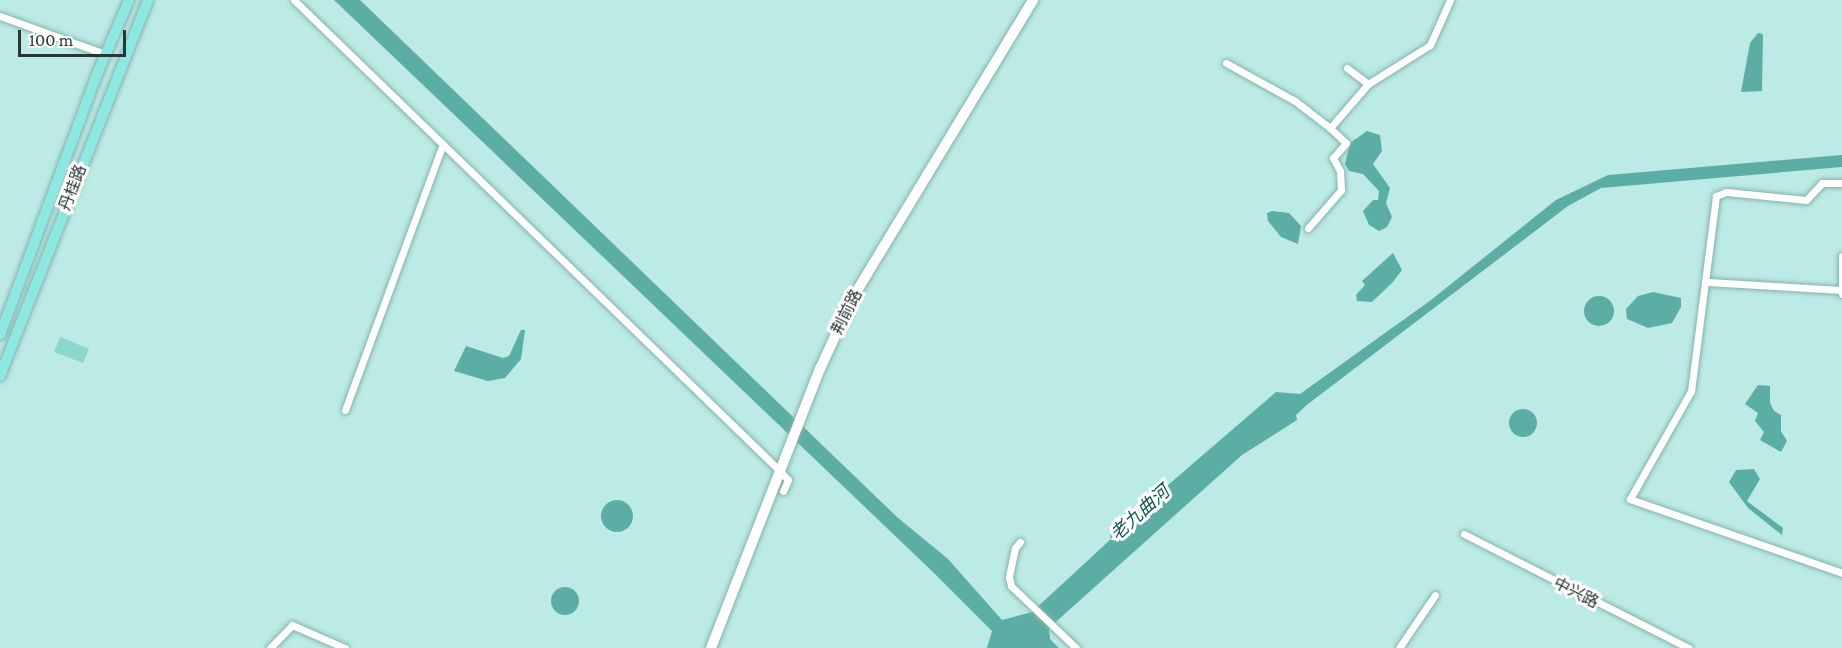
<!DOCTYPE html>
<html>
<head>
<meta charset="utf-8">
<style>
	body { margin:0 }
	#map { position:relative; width:1842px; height:648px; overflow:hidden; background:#bceae4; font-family:"Crimson Pro","Noto Sans SC",serif }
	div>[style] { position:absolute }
	.green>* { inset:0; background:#8bd7ce }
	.water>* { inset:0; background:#5caea5 }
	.round { border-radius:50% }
	.roads { filter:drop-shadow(0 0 2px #85b2ac) drop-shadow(0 0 2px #85b2ac) }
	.street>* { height:7px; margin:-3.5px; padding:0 3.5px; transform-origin:3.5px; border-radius:3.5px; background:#fff }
	.secondary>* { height:10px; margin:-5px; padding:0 5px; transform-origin:5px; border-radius:5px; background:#fff }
	.primary>* { height:10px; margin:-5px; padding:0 5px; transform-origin:5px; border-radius:5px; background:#8fe8e0 }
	span { translate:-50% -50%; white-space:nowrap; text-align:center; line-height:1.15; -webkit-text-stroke:6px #fff; paint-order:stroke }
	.street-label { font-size:16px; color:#253835 }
	.water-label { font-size:18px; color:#0e5650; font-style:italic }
	.scale { position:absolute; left:18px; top:30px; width:108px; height:27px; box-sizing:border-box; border:3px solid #253835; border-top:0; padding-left:8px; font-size:18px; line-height:21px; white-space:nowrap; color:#253835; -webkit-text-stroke:4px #fff; paint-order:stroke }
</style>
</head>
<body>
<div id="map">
	<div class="green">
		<i style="clip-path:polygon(60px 337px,89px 349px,83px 363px,54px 352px)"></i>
	</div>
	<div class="water">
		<i style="clip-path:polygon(334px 0,360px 0,897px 517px,948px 559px,1002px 620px,1032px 612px,1111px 539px,1110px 535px,1276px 392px,1300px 394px,1431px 300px,1556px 200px,1608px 175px,1842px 155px,1842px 167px,1601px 188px,1568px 206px,1308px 404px,1296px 415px,1297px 420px,1242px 455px,1049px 628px,1050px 639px,1059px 648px,987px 648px,992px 631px,935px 574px)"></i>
		<i style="clip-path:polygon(1758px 33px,1763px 34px,1762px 91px,1741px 92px,1750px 43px)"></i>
		<i style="clip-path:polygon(1367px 131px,1380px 135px,1382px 151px,1373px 164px,1390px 188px,1386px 203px,1392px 217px,1387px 227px,1379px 231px,1369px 225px,1363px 211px,1373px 200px,1378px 200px,1379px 191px,1363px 174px,1349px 171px,1345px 164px,1350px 143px)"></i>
		<i style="clip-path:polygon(1272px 211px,1289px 213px,1301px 226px,1298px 244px,1281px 237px,1268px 221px,1267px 213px)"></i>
		<i style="clip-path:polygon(1393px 253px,1402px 270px,1392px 283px,1372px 302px,1357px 301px,1356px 295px,1365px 285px,1362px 281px)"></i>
		<i style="clip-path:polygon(1653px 292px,1681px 298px,1681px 307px,1672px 323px,1648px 328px,1627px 319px,1626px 309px,1638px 296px)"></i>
		<i class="round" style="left:1584px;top:296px;width:30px;height:30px"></i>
		<i style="clip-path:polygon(521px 330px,525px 330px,521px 359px,505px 378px,488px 381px,454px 371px,466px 346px,503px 358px,509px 356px)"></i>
		<i style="clip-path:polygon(1758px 385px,1770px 386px,1770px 403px,1774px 411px,1781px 415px,1781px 431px,1787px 441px,1781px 452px,1760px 440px,1764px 432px,1755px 421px,1758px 413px,1745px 404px)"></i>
		<i class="round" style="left:1509px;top:409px;width:28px;height:28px"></i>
		<i style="clip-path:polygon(1754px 469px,1760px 479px,1747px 501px,1783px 528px,1782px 535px,1748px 508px,1729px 482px,1736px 470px)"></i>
		<i class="round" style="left:601px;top:500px;width:32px;height:32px"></i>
		<i class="round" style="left:551px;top:587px;width:28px;height:28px"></i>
	</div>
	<div class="roads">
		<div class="street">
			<i style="left:294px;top:0;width:677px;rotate:44.1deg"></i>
			<i style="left:780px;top:471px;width:12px;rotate:48deg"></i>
			<i style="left:788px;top:480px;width:12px;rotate:114deg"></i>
			<i style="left:0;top:16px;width:112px;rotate:19.9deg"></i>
			<i style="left:1226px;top:63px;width:79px;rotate:28.8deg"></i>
			<i style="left:1295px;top:101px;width:44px;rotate:37.6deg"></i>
			<i style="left:1347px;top:68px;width:26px;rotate:37deg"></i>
			<i style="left:1842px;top:183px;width:20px;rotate:180deg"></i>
			<i style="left:1822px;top:183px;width:23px;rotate:133deg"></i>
			<i style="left:1806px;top:200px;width:80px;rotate:-174.3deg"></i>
			<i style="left:1726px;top:192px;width:11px;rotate:158deg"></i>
			<i style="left:1716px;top:196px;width:197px;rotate:97.3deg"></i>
			<i style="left:1691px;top:391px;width:124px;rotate:119.5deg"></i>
			<i style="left:1630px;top:499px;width:225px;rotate:19.2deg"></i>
			<i style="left:1308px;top:228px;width:50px;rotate:-49deg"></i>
			<i style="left:1341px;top:190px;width:19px;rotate:-93deg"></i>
			<i style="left:1340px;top:171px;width:15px;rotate:-118deg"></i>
			<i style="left:1333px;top:158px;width:20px;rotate:-49deg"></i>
			<i style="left:1346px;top:143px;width:22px;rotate:-137deg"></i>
			<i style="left:1330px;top:128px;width:58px;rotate:-49.2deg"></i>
			<i style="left:1368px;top:84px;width:73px;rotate:-32.2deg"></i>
			<i style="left:1430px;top:45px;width:49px;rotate:-66deg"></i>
			<i style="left:1842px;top:256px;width:38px;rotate:90deg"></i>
			<i style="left:1708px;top:282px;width:133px;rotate:3.4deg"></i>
			<i style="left:345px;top:410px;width:283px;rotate:-69.8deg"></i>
			<i style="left:1464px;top:534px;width:252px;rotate:26.9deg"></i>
			<i style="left:1020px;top:542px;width:8px;rotate:130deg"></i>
			<i style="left:1015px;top:548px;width:30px;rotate:102deg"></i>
			<i style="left:1009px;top:577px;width:9px;rotate:77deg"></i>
			<i style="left:1011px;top:586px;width:90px;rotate:43.6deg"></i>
			<i style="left:270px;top:648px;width:32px;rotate:-46deg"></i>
			<i style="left:292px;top:625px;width:58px;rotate:23.5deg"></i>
			<i style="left:1399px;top:648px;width:64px;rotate:-55.8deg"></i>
		</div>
		<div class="secondary">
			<i style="left:711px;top:648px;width:300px;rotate:-68.7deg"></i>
			<i style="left:820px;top:369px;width:77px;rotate:-65.4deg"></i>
			<i style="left:852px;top:299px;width:350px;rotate:-58.8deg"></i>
		</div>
		<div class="primary">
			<i style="left:0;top:335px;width:281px;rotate:-69.6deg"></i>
			<i style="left:98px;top:72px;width:78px;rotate:-66.7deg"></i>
			<i style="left:0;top:376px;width:404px;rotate:-68.5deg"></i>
		</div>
	</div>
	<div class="street-label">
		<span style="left:73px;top:188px;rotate:-69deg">丹桂路</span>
		<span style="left:847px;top:312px;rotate:-63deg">荆前路</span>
		<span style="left:1576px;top:593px;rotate:27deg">中兴路</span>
	</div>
	<div class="water-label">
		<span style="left:1140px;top:513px;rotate:-42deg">老九曲河</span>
	</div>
	<div class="scale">100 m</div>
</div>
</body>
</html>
